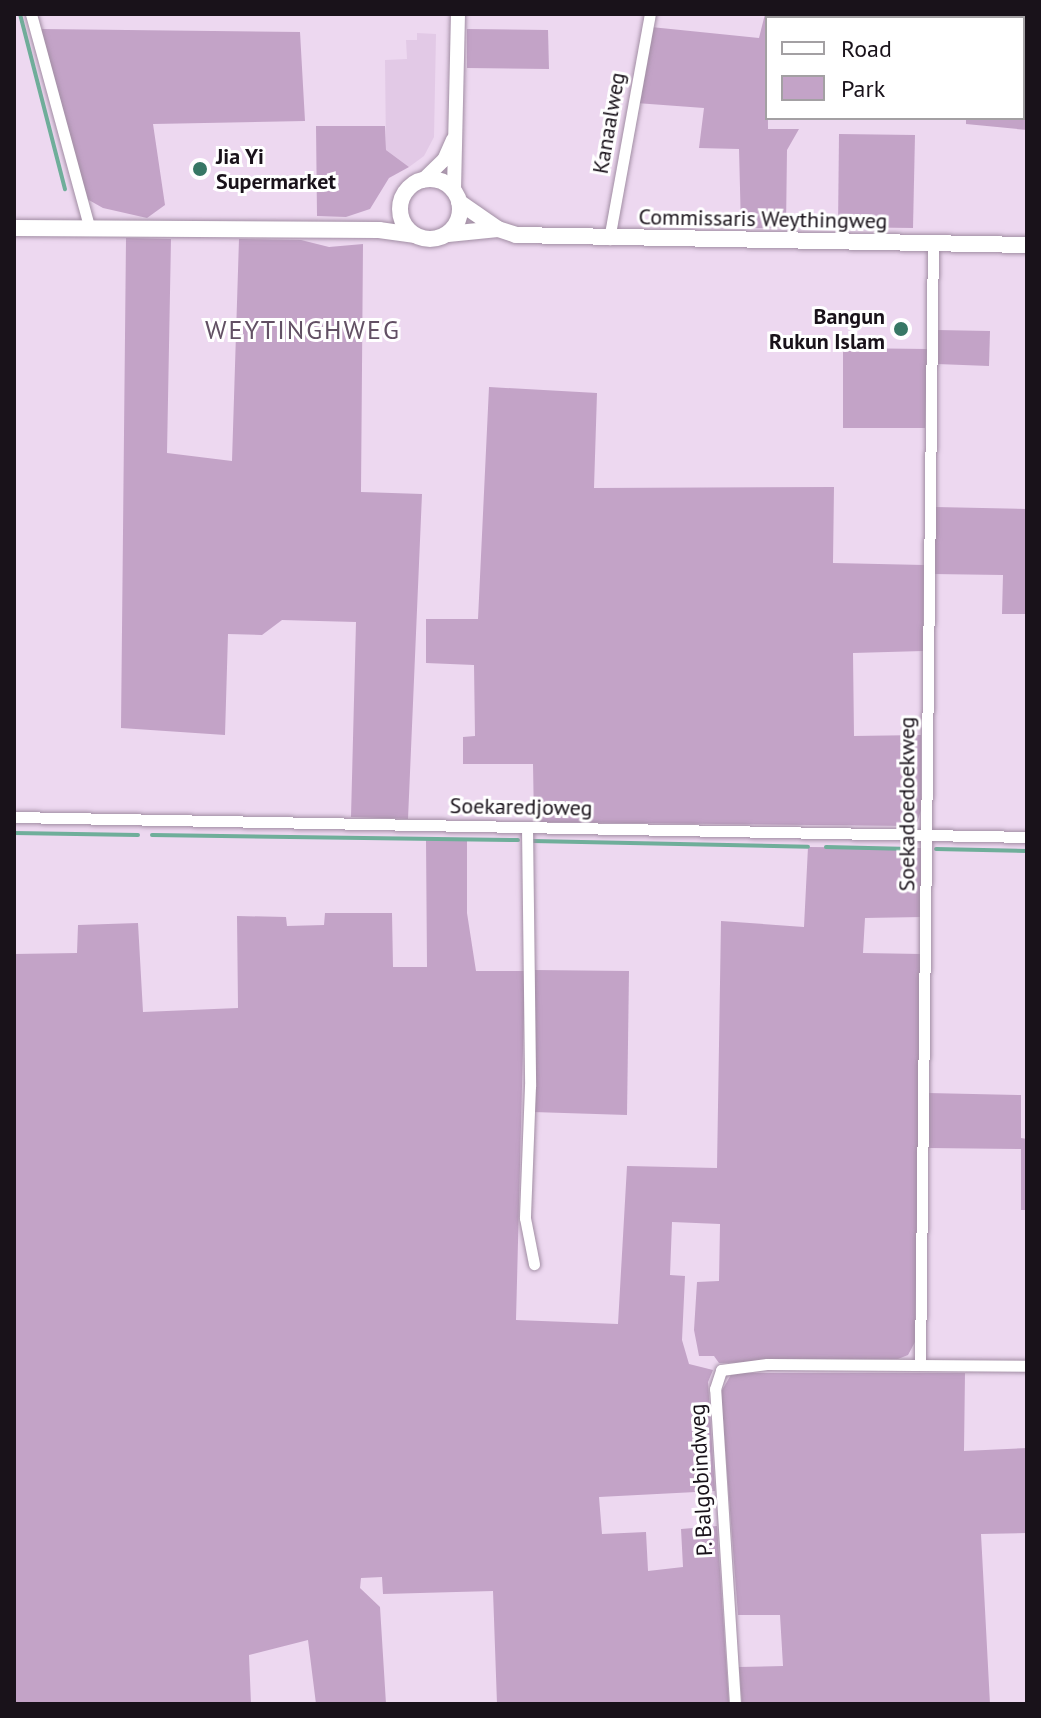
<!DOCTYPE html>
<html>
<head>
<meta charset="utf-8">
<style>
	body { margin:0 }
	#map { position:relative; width:1041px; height:1718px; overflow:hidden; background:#edd8f0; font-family:"PT Sans",sans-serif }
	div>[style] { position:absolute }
	.built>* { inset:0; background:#e2c9e6 }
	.green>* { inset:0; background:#c3a3c7 }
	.stream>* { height:4px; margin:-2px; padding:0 2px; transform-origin:2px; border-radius:2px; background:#6fae9a }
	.roads { filter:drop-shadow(0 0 2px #a18da3) drop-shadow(0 0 2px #a18da3) }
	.minor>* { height:11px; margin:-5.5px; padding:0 5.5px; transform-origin:5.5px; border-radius:5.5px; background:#fff }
	.tertiary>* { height:14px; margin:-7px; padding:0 7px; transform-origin:7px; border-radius:7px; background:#fff }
	.secondary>* { height:16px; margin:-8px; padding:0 8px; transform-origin:8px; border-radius:8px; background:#fff }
	.secondary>.ring { margin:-8px; padding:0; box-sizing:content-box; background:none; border:16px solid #fff; border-radius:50% }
	.dots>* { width:22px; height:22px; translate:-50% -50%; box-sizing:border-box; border:4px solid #fff; border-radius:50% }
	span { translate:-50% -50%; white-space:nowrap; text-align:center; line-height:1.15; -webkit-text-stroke:6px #fff; paint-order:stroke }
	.street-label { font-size:22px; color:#19121a }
	.poi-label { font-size:22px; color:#19121a; font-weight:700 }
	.left { translate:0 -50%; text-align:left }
	.right { translate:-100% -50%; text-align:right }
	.quarter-label { font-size:26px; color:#625064; letter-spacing:2px }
	.frame { position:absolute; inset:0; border:16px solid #19121a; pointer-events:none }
	.legend { position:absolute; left:765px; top:16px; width:260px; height:104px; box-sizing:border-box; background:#fff; border:2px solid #a3a0a3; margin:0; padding:10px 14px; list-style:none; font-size:24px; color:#19121a }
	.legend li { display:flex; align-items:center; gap:16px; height:40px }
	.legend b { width:40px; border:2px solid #a3a0a3 }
</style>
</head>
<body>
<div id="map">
	<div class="built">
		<i style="clip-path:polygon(417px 33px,436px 34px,434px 137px,424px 156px,409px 167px,386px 150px,385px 60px,407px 59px,406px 40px,417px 40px)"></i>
	</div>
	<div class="green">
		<i style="clip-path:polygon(765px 14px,1027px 14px,1027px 130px,966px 124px,966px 118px,1023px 118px,1023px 18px,767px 18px,768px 129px,799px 129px,787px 150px,786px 228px,741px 228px,739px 149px,699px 148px,704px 108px,636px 103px,651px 27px,759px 38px)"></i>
		<i style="clip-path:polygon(41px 29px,300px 32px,305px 121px,153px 124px,165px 205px,147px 218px,103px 208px,87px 199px)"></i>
		<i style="clip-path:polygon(467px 29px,548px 30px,549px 69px,467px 68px)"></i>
		<i style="clip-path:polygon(316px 126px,385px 126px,386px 150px,409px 167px,389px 178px,370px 209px,346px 217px,317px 216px)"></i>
		<i style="clip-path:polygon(839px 134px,915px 135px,913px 228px,838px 227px)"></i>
		<i style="clip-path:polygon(126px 238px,171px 239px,167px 453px,232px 461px,239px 239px,301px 240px,329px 247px,363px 244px,361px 492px,422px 494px,408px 819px,351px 817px,356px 622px,282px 620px,262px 635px,228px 634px,225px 735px,121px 728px)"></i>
		<i style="clip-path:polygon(937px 330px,990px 331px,989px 366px,937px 364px)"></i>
		<i style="clip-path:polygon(843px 348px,927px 349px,925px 428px,843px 428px)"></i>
		<i style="clip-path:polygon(489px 387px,597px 393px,594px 488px,834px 487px,833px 563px,924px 565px,923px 651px,853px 653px,854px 736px,921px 735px,921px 810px,916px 826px,534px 822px,533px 764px,463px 764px,463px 737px,475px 736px,474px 665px,426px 663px,426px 619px,478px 619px)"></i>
		<i style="clip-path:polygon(935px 507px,1027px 509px,1027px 614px,1002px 614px,1003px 575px,933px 574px)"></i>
		<i style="clip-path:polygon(426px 839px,467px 839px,467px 913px,476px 971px,525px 971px,516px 1320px,618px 1324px,627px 1166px,717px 1168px,721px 921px,804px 927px,808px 847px,922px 848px,922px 917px,865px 918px,863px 953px,921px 954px,915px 1342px,908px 1355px,898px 1359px,719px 1363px,714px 1356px,699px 1356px,694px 1330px,697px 1282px,719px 1281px,720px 1224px,672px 1222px,670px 1275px,685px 1276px,682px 1340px,689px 1364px,713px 1370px,708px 1382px,715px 1491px,599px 1497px,602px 1534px,646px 1532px,648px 1571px,683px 1567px,681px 1529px,717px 1526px,729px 1704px,497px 1704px,493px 1591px,383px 1594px,382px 1577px,361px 1578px,360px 1588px,380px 1607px,386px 1704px,316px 1704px,308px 1640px,249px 1655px,251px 1704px,14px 1704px,14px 954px,77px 953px,78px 925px,138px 923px,143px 1012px,238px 1008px,237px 916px,286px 917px,287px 926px,324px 925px,325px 913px,392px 913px,393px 967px,427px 967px)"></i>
		<i style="clip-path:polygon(535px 970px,629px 971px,627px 1115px,533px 1112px)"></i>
		<i style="clip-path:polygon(928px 1093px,1021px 1095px,1021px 1138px,1027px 1139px,1027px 1220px,1027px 1210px,1021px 1210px,1021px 1149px,929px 1148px)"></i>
		<i style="clip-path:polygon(732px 1373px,965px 1373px,964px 1451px,1027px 1448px,1027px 1533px,981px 1534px,990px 1704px,742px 1704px,739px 1667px,783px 1666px,780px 1615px,738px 1615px,721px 1392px)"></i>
	</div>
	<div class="stream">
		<i style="left:20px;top:14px;width:181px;rotate:75.6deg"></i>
		<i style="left:14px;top:833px;width:124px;rotate:0.9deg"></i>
		<i style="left:152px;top:835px;width:366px;rotate:0.8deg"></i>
		<i style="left:533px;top:841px;width:275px;rotate:1.2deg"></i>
		<i style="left:826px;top:847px;width:85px;rotate:1.3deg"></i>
		<i style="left:936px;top:849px;width:91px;rotate:1.3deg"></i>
	</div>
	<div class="roads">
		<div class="minor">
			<i style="left:31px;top:14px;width:223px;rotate:74.7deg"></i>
			<i style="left:609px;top:239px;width:229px;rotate:-79.7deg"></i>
			<i style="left:14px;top:817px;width:1013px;rotate:1.13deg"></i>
			<i style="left:527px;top:827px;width:259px;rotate:89.3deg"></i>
			<i style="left:530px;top:1086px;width:132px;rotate:92.2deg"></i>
			<i style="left:525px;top:1218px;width:47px;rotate:78.9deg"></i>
			<i style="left:920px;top:1365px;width:1122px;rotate:-89.34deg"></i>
			<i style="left:735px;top:1704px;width:316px;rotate:-93.6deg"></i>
			<i style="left:715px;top:1389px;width:20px;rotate:-72deg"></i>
			<i style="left:721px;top:1370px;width:46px;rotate:-7.4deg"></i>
			<i style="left:767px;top:1364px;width:260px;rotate:0.4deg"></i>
		</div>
		<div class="tertiary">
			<i style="left:422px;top:181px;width:30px;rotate:-44deg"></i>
			<i style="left:444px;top:160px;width:22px;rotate:-66deg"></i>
			<i style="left:454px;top:190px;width:176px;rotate:-88.7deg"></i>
		</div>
		<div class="secondary">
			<i class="ring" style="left:400px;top:179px;width:44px;height:44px"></i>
			<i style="left:459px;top:202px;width:47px;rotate:34.7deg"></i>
			<i style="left:498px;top:229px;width:19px;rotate:18deg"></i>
			<i style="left:516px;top:235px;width:511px;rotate:1.12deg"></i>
			<i style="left:14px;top:228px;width:365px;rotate:0.3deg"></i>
			<i style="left:379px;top:230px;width:35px;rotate:8deg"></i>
			<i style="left:448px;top:234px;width:50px;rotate:-5.7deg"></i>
		</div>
	</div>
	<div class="dots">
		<i style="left:200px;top:169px;background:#377765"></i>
		<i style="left:901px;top:329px;background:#377765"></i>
	</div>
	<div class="street-label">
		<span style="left:609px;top:123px;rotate:-80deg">Kanaalweg</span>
		<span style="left:763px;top:219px;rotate:1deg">Commissaris Weythingweg</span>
		<span style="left:907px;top:804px;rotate:-90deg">Soekadoedoekweg</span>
		<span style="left:521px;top:807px;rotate:1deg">Soekaredjoweg</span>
		<span style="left:701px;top:1480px;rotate:-93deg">P. Balgobindweg</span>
	</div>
	<div class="poi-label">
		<span class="left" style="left:216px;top:169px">Jia Yi<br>Supermarket</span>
		<span class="right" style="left:885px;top:329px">Bangun<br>Rukun Islam</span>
	</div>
	<div class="quarter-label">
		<span style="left:303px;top:330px">WEYTINGHWEG</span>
	</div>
	<div class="frame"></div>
	<ul class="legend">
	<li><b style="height:10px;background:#fff"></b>Road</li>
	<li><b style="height:22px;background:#c3a3c7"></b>Park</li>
	</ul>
</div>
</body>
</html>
